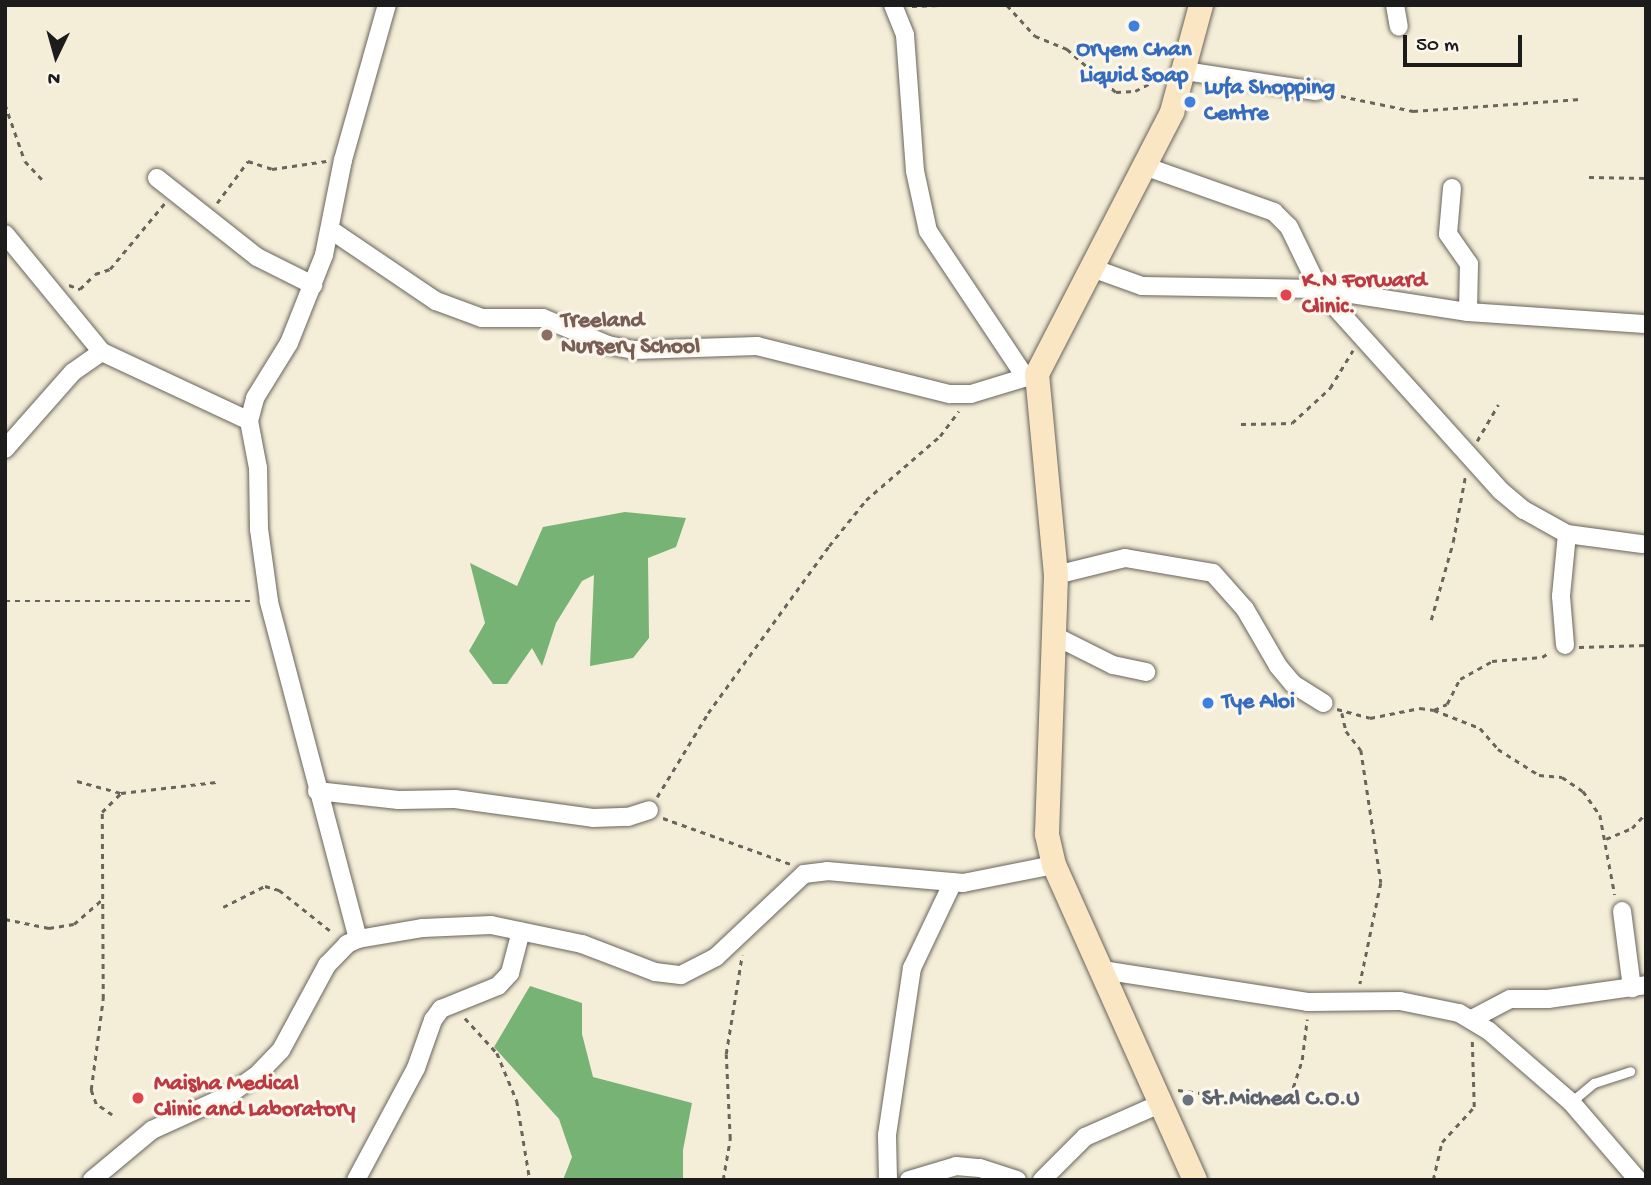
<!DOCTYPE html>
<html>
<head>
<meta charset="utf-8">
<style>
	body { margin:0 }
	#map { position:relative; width:1651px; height:1185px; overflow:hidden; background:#f4edd7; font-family:"Gochi Hand",sans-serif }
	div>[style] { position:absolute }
	.forest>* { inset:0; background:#76b374 }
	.path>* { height:2.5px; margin-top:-1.25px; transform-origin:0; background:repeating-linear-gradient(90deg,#68655d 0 5px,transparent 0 10px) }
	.roads { filter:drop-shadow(0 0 2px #68655d) drop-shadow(0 0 2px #68655d) }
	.lane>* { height:9px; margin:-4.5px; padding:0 4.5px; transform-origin:4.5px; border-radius:4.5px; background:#fff }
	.street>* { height:18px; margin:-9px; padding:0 9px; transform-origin:9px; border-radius:9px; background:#fff }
	.secondary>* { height:24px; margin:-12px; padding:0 12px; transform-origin:12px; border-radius:12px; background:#fbe6c4 }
	.dots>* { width:19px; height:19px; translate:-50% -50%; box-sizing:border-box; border:4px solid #fbf7ec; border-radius:50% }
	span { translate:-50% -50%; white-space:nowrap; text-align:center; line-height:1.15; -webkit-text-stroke:6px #fbf7ec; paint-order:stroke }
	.shop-label { font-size:23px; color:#366cbe; font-weight:700 }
	.left { translate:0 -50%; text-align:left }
	.health-label { font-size:23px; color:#be3a42; font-weight:700 }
	.education-label { font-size:23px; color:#785e54; font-weight:700 }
	.worship-label { font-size:23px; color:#5b616d; font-weight:700 }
	.frame { position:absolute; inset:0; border:7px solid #1c1c1c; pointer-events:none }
	.north { position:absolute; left:21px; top:21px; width:70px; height:70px; -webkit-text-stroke:5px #fbf7ec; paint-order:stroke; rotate:185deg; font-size:19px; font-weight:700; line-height:28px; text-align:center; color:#1c1c1c }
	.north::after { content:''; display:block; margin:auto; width:24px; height:32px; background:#1c1c1c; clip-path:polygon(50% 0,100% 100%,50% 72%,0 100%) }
	.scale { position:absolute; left:1403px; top:35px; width:119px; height:32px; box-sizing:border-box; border:4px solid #1c1c1c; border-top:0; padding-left:9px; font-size:21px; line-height:24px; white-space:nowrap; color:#1c1c1c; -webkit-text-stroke:5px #fbf7ec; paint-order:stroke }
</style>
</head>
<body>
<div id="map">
	<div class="forest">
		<i style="clip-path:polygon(625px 512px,686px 518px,676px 547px,648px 558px,649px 638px,633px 658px,590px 666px,594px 575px,582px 581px,556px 623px,542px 666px,532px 648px,507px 684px,493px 684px,469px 651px,485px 623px,470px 563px,517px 586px,543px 527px)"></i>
		<i style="clip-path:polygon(530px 986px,582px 1003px,582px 1034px,593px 1077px,692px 1103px,683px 1150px,683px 1180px,563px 1180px,572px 1157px,559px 1119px,494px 1047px)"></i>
	</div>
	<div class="path">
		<i style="left:1007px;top:5px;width:42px;rotate:47.9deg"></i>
		<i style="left:1035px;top:36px;width:35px;rotate:22deg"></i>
		<i style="left:1067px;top:49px;width:65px;rotate:41.3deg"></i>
		<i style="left:1116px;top:92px;width:19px;rotate:-3deg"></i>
		<i style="left:1135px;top:91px;width:27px;rotate:-27deg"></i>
		<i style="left:912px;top:6px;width:35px;rotate:-2deg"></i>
		<i style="left:1331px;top:94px;width:84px;rotate:11.7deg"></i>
		<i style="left:1413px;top:111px;width:168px;rotate:-4.1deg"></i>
		<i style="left:5px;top:104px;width:60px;rotate:70.7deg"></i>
		<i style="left:25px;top:161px;width:26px;rotate:47deg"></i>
		<i style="left:1589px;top:177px;width:57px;rotate:1deg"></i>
		<i style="left:217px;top:203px;width:52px;rotate:-53.6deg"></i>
		<i style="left:248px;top:161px;width:25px;rotate:18deg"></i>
		<i style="left:272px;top:169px;width:55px;rotate:-8.4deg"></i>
		<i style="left:69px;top:285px;width:12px;rotate:20deg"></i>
		<i style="left:80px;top:289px;width:21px;rotate:-45deg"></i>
		<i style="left:95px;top:274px;width:16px;rotate:-18deg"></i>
		<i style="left:110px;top:269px;width:85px;rotate:-50.3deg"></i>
		<i style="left:1241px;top:424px;width:51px;rotate:-1.1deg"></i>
		<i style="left:1292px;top:423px;width:52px;rotate:-42.6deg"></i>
		<i style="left:1330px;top:388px;width:44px;rotate:-58.8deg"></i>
		<i style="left:1477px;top:441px;width:42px;rotate:-59.7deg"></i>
		<i style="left:1646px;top:592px;width:19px;rotate:90deg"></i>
		<i style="left:5px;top:601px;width:247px"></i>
		<i style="left:1431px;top:620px;width:81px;rotate:-74.2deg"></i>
		<i style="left:1453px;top:542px;width:66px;rotate:-79.5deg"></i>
		<i style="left:1579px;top:647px;width:67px;rotate:-1.7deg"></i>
		<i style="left:1337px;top:709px;width:34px;rotate:15deg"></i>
		<i style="left:1370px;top:718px;width:51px;rotate:-11.3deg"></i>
		<i style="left:1420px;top:708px;width:14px;rotate:8deg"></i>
		<i style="left:1434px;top:710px;width:49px;rotate:21.4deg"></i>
		<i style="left:1480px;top:728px;width:28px;rotate:49deg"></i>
		<i style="left:1498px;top:749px;width:49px;rotate:32.4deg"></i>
		<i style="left:1539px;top:775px;width:23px;rotate:5deg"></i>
		<i style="left:1562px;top:777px;width:25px;rotate:34deg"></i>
		<i style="left:1583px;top:791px;width:29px;rotate:55deg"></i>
		<i style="left:1600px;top:815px;width:81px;rotate:79.4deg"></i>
		<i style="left:1434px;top:710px;width:14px;rotate:-25deg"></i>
		<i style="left:1447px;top:704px;width:28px;rotate:-63deg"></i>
		<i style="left:1460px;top:679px;width:37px;rotate:-29deg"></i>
		<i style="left:1492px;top:661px;width:50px;rotate:-4.6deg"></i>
		<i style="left:1542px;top:657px;width:9px;rotate:-32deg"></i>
		<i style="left:1342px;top:713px;width:18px;rotate:77deg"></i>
		<i style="left:1346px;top:731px;width:24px;rotate:52deg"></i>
		<i style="left:1361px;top:750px;width:134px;rotate:81.4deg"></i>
		<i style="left:1381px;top:883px;width:103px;rotate:101.7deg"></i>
		<i style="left:77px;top:781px;width:46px;rotate:15.3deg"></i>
		<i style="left:121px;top:793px;width:96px;rotate:-6.6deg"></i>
		<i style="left:657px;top:797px;width:98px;rotate:-58.7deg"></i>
		<i style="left:708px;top:713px;width:206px;rotate:-54.1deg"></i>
		<i style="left:829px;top:546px;width:59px;rotate:-51.2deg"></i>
		<i style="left:866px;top:500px;width:98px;rotate:-40.9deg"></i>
		<i style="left:940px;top:436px;width:31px;rotate:-53deg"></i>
		<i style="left:663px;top:818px;width:136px;rotate:19.8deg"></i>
		<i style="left:1606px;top:839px;width:28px;rotate:-23deg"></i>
		<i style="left:1632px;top:828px;width:21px;rotate:-47deg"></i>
		<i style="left:223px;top:907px;width:47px;rotate:-26.6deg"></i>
		<i style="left:265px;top:886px;width:15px;rotate:16deg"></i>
		<i style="left:279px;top:890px;width:69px;rotate:38.5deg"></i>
		<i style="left:5px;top:919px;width:45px;rotate:11.6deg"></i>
		<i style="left:49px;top:928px;width:25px;rotate:-9deg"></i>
		<i style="left:74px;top:924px;width:37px;rotate:-41deg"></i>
		<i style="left:465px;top:1018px;width:47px;rotate:47.6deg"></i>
		<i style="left:497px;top:1053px;width:52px;rotate:67.4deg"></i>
		<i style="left:517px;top:1101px;width:80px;rotate:80.7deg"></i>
		<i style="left:1178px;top:1090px;width:105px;rotate:7.7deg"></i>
		<i style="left:1282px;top:1104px;width:11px;rotate:-41deg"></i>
		<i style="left:1290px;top:1097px;width:39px;rotate:-72deg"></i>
		<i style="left:1302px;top:1060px;width:41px;rotate:-83deg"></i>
		<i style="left:112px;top:1115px;width:19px;rotate:-145deg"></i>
		<i style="left:96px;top:1104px;width:15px;rotate:-110deg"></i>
		<i style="left:91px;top:1090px;width:92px;rotate:-82.5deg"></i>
		<i style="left:103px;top:999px;width:187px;rotate:-90.3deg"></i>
		<i style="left:102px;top:812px;width:27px;rotate:-45deg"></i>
		<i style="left:723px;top:1180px;width:42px;rotate:-80.3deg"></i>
		<i style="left:730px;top:1139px;width:85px;rotate:-92.7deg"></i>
		<i style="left:726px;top:1054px;width:100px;rotate:-80.8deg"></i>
		<i style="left:1433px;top:1180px;width:39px;rotate:-77deg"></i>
		<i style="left:1442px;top:1142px;width:47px;rotate:-47.6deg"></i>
		<i style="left:1474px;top:1107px;width:67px;rotate:-91.7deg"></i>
	</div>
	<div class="roads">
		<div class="lane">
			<i style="left:1571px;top:1102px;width:30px;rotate:-40deg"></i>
			<i style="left:1594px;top:1083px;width:38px;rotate:-18deg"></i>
		</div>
		<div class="street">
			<i style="left:893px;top:5px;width:32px;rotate:68deg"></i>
			<i style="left:905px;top:35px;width:136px;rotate:85.8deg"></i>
			<i style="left:915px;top:171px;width:61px;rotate:77.8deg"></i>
			<i style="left:928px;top:231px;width:173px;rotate:56.3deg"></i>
			<i style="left:1395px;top:5px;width:22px;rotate:80deg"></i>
			<i style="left:1185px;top:71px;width:133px;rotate:8.7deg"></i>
			<i style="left:1147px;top:167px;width:135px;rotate:19.5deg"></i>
			<i style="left:1274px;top:212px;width:21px;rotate:45deg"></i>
			<i style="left:1289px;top:227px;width:69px;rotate:64.2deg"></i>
			<i style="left:1319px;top:289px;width:272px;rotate:48deg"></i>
			<i style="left:1501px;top:491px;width:30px;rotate:40deg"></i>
			<i style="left:1524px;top:510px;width:49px;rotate:29.2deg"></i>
			<i style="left:1567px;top:534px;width:76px;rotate:7.6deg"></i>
			<i style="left:157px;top:178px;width:127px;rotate:38.3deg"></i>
			<i style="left:257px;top:257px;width:63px;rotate:26.6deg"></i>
			<i style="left:1452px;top:188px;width:46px;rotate:95deg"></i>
			<i style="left:1448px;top:234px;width:37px;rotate:55deg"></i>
			<i style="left:1469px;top:264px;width:48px;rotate:91.2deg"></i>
			<i style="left:331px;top:230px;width:127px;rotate:34.1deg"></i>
			<i style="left:436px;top:301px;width:49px;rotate:20.3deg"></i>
			<i style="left:482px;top:318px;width:61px"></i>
			<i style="left:543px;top:318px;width:70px;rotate:22.6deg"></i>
			<i style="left:608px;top:345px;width:26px;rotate:11deg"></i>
			<i style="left:634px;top:350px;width:123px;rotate:-1.9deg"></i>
			<i style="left:757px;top:346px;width:199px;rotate:14deg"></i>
			<i style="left:950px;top:394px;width:21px"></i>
			<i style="left:971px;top:394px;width:69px;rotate:-16.9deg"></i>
			<i style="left:5px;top:234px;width:153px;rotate:50.6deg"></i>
			<i style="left:102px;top:352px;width:162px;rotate:25.1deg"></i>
			<i style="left:1092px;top:268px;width:53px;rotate:19.8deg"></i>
			<i style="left:1142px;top:286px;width:177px;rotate:1deg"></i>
			<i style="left:1319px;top:289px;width:151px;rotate:8.8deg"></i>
			<i style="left:1468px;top:312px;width:178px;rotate:3.9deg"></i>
			<i style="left:5px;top:449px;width:103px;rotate:-48.6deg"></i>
			<i style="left:73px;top:372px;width:35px;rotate:-35deg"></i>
			<i style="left:1056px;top:575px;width:71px;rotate:-13.8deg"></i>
			<i style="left:1125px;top:558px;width:89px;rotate:9.7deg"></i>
			<i style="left:1213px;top:573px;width:48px;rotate:48.4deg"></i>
			<i style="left:1245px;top:609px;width:66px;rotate:59.9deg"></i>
			<i style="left:1278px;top:666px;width:23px;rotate:50deg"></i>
			<i style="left:1293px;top:684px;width:36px;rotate:32deg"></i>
			<i style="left:1057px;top:637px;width:63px;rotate:26.6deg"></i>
			<i style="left:1113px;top:665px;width:34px;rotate:12deg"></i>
			<i style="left:1565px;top:645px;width:49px;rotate:-94.7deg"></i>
			<i style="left:1561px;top:596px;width:62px;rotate:-84.5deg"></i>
			<i style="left:317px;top:791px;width:82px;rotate:6.3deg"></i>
			<i style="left:399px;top:800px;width:56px;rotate:-1deg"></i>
			<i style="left:455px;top:799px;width:139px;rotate:7.8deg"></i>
			<i style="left:593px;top:818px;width:35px;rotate:-2deg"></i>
			<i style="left:628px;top:817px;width:22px;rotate:-18deg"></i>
			<i style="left:1622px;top:911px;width:78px;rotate:82.6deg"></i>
			<i style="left:358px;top:939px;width:350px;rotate:-104.8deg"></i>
			<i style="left:269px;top:601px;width:73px;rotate:-97.9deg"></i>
			<i style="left:259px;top:529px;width:61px;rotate:-90.9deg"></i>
			<i style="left:258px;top:468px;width:48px;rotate:-100.8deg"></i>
			<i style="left:249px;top:421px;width:24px;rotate:-75deg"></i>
			<i style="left:255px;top:398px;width:65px;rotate:-58.3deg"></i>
			<i style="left:289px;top:343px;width:95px;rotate:-68.3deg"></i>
			<i style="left:324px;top:255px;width:97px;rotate:-78.7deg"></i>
			<i style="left:343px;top:160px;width:161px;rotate:-74.2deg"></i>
			<i style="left:1102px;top:970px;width:208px;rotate:8.8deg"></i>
			<i style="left:1308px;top:1002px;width:92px;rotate:-0.6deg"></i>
			<i style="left:1400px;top:1001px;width:60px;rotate:11.5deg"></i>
			<i style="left:1459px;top:1013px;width:35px;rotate:31deg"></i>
			<i style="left:1489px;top:1031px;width:108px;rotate:40.9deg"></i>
			<i style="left:1571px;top:1102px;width:103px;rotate:49.3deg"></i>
			<i style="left:1472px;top:1019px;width:43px;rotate:-27.8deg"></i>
			<i style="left:1510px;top:999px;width:38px"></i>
			<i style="left:1548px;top:999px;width:99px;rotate:-8.1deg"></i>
			<i style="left:92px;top:1180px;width:78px;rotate:-39.8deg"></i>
			<i style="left:152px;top:1130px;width:82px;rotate:-24.4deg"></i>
			<i style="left:227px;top:1096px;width:35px;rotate:-35deg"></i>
			<i style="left:256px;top:1076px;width:36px;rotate:-46deg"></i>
			<i style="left:281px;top:1050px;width:97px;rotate:-61.6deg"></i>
			<i style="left:327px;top:965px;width:29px;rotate:-46deg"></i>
			<i style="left:347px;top:944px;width:12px;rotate:-24deg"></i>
			<i style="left:358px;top:939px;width:66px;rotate:-9.6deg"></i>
			<i style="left:423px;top:928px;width:68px;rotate:-2.5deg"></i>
			<i style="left:491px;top:925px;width:93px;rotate:11.8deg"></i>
			<i style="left:582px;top:944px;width:78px;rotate:21deg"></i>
			<i style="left:655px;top:972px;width:26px;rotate:7deg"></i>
			<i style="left:681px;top:975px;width:39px;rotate:-27deg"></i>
			<i style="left:716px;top:957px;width:121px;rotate:-43.3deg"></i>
			<i style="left:804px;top:874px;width:23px;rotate:-7deg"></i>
			<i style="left:827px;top:871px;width:137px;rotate:5deg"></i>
			<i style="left:963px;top:883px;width:93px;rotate:-11.2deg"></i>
			<i style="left:356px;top:1180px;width:127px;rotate:-61.8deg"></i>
			<i style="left:416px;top:1068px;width:51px;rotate:-70.5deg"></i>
			<i style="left:433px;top:1020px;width:14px;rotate:-54deg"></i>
			<i style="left:441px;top:1009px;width:61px;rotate:-22deg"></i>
			<i style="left:498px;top:986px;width:18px;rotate:-47deg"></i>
			<i style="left:510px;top:973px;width:43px;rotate:-75.3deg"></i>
			<i style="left:888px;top:1180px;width:45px;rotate:-91.3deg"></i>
			<i style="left:887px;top:1135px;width:169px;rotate:-81.5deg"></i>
			<i style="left:912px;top:968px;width:95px;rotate:-64.5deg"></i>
			<i style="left:909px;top:1180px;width:49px;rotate:-16.6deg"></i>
			<i style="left:956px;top:1166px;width:24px;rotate:5deg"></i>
			<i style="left:980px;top:1168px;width:39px;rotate:18deg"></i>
			<i style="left:1042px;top:1180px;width:61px;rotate:-45deg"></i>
			<i style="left:1085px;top:1137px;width:84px;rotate:-23.8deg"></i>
		</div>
		<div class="secondary">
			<i style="left:1195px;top:1180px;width:345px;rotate:-114.1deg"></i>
			<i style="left:1054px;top:865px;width:32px;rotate:-103deg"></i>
			<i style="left:1047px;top:834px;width:259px;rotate:-88deg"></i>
			<i style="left:1056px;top:575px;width:202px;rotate:-95.4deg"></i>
			<i style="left:1037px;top:374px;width:295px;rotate:-62.7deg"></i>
			<i style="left:1172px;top:112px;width:111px;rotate:-74.8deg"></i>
		</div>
	</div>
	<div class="dots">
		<i style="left:1134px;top:26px;background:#3f7fe0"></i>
		<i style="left:1190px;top:102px;background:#3f7fe0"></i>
		<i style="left:1286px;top:295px;background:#e0444e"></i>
		<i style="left:547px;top:335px;background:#8d6e63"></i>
		<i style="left:1208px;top:703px;background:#3f7fe0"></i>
		<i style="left:138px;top:1098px;background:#e0444e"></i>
		<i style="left:1188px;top:1100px;background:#6b7280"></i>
	</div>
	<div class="shop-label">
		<span style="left:1134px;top:64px">Oryem Chan<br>Liquid Soap</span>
		<span class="left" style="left:1204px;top:102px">Lufa Shopping<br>Centre</span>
		<span class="left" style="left:1222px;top:703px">Tye Aloi</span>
	</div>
	<div class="health-label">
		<span class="left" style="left:1302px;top:295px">K.N Forward<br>Clinic.</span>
		<span class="left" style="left:154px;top:1098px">Maisha Medical<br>Clinic and Laboratory</span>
	</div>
	<div class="education-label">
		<span class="left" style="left:561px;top:335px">Treeland<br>Nursery School</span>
	</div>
	<div class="worship-label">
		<span class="left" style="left:1202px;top:1100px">St.Micheal C.O.U</span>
	</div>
	<div class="frame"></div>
	<div class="north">N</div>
	<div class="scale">50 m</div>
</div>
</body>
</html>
